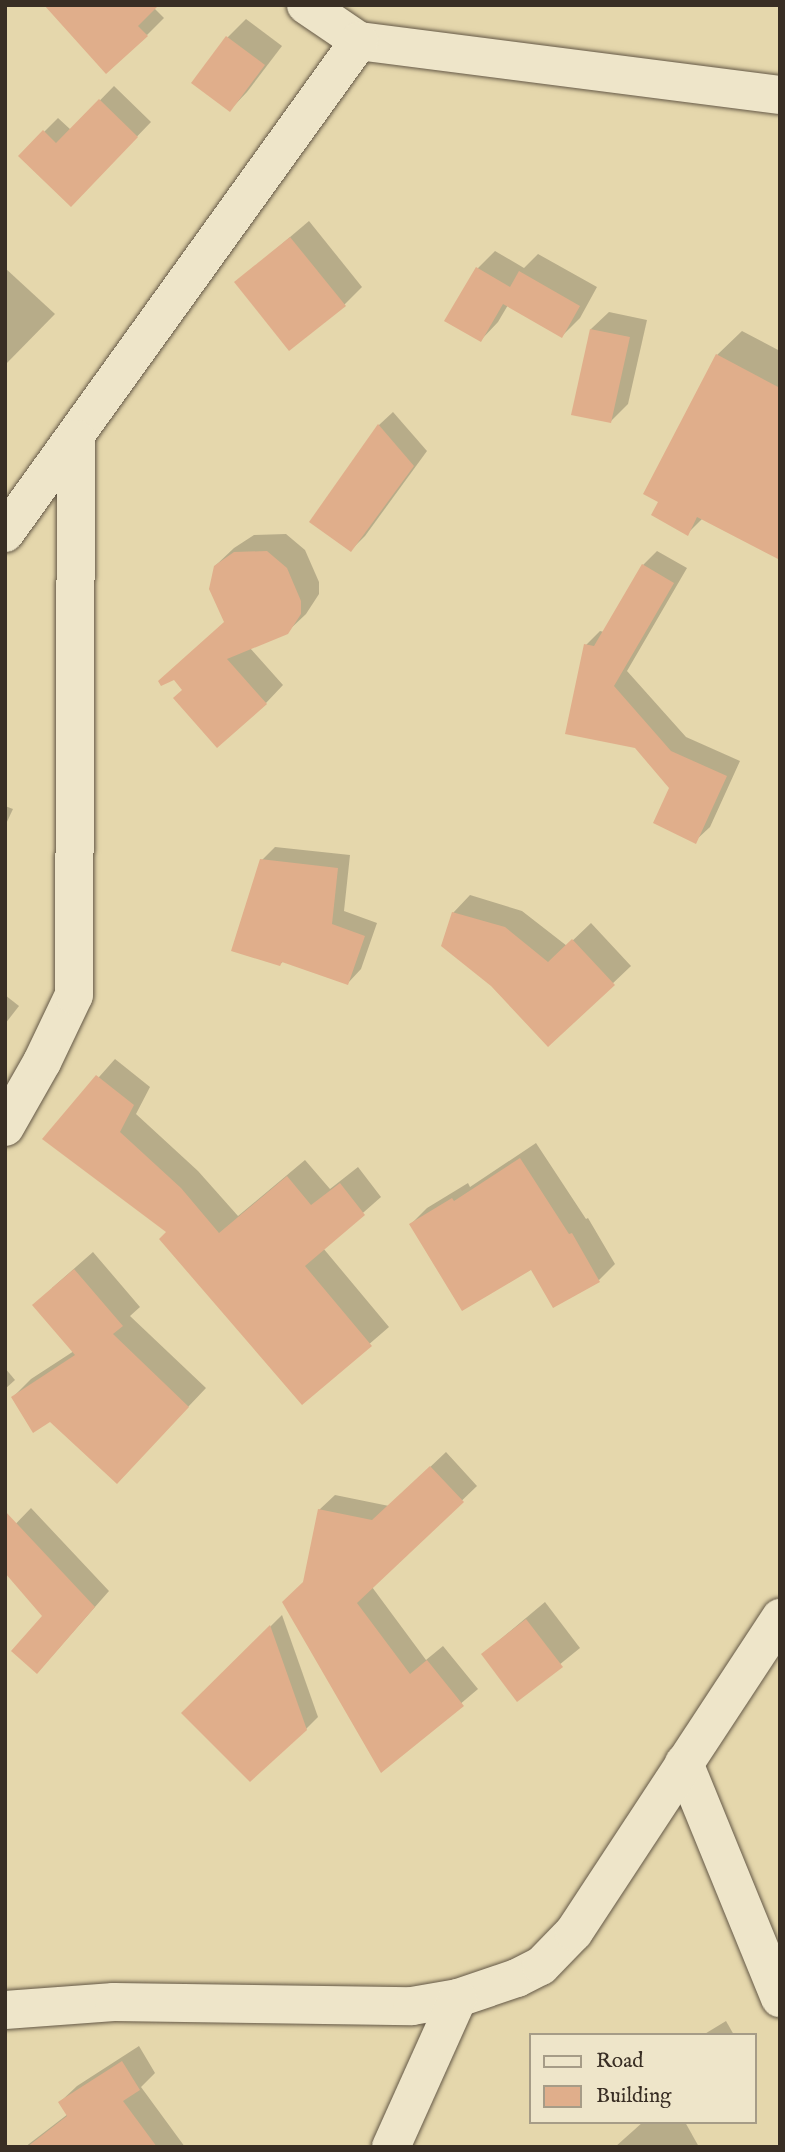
<!DOCTYPE html>
<html>
<head>
<meta charset="utf-8">
<style>
	body { margin:0 }
	#map { position:relative; width:785px; height:2152px; overflow:hidden; background:#e5d7ac; font-family:"IM FELL English",serif }
	div>[style] { position:absolute }
	.shadow>* { inset:0; background:#0003 }
	.building>* { inset:0; background:#e0ae8b }
	.roads { filter:drop-shadow(0 0 2px #645846) drop-shadow(0 0 2px #645846) }
	.minor>* { height:38px; margin:-19px; padding:0 19px; transform-origin:19px; border-radius:19px; background:#eee5c9 }
	span { translate:-50% -50%; white-space:nowrap; text-align:center; line-height:1.15; -webkit-text-stroke:7px #eee5c9; paint-order:stroke }
	.frame { position:absolute; inset:0; border:7px solid #392e24; pointer-events:none }
	.legend { position:absolute; left:529px; top:2033px; width:228px; height:91px; box-sizing:border-box; background:#eee5c9; border:2px solid #a69c87; margin:0; padding:9px 12px; list-style:none; font-size:21px; color:#392e24 }
	.legend li { display:flex; align-items:center; gap:14px; height:35px }
	.legend b { width:35px; border:2px solid #a69c87 }
</style>
</head>
<body>
<div id="map">
	<div class="shadow">
		<i style="clip-path:polygon(46px 5px,154px 8px,164px 18px,147px 35px)"></i>
		<i style="clip-path:polygon(246px 19px,282px 46px,247px 92px,230px 110px,194px 83px,228px 37px)"></i>
		<i style="clip-path:polygon(114px 86px,151px 122px,71px 205px,20px 156px,58px 118px,71px 130px)"></i>
		<i style="clip-path:polygon(309px 221px,362px 287px,344px 305px,237px 282px)"></i>
		<i style="clip-path:polygon(495px 251px,524px 268px,538px 254px,597px 287px,580px 318px,562px 336px,508px 305px,498px 322px,481px 340px,477px 269px)"></i>
		<i style="clip-path:polygon(5px 268px,55px 314px,5px 365px)"></i>
		<i style="clip-path:polygon(609px 312px,647px 320px,628px 404px,611px 421px,591px 329px)"></i>
		<i style="clip-path:polygon(742px 331px,780px 351px,780px 558px,703px 518px,687px 534px,717px 355px)"></i>
		<i style="clip-path:polygon(393px 412px,427px 451px,365px 536px,351px 550px,379px 425px)"></i>
		<i style="clip-path:polygon(286px 534px,305px 550px,319px 582px,319px 594px,306px 614px,287px 632px,250px 648px,283px 685px,266px 703px,184px 689px,226px 621px,215px 566px,234px 548px,254px 535px)"></i>
		<i style="clip-path:polygon(657px 551px,687px 568px,627px 671px,686px 737px,740px 761px,710px 827px,695px 841px,671px 787px,586px 645px,600px 631px,604px 632px,643px 565px)"></i>
		<i style="clip-path:polygon(5px 806px,13px 809px,5px 826px)"></i>
		<i style="clip-path:polygon(275px 847px,350px 855px,344px 911px,377px 923px,361px 969px,348px 983px,284px 961px,280px 964px,262px 860px)"></i>
		<i style="clip-path:polygon(470px 895px,522px 911px,567px 946px,591px 923px,631px 966px,548px 1045px,453px 913px)"></i>
		<i style="clip-path:polygon(5px 995px,19px 1006px,5px 1024px)"></i>
		<i style="clip-path:polygon(115px 1059px,150px 1087px,136px 1114px,198px 1171px,238px 1216px,305px 1160px,330px 1189px,358px 1167px,381px 1197px,323px 1248px,389px 1327px,302px 1402px,168px 1232px,45px 1138px)"></i>
		<i style="clip-path:polygon(536px 1143px,586px 1219px,588px 1218px,615px 1264px,599px 1280px,532px 1267px,411px 1224px,427px 1208px,468px 1183px,470px 1187px)"></i>
		<i style="clip-path:polygon(93px 1252px,140px 1307px,130px 1316px,206px 1388px,134px 1464px,13px 1397px,31px 1379px,74px 1351px,52px 1288px)"></i>
		<i style="clip-path:polygon(5px 1368px,15px 1380px,5px 1389px)"></i>
		<i style="clip-path:polygon(446px 1452px,477px 1486px,372px 1587px,426px 1660px,443px 1646px,478px 1689px,382px 1770px,305px 1582px,319px 1510px,335px 1495px,389px 1506px)"></i>
		<i style="clip-path:polygon(31px 1508px,109px 1591px,51px 1657px,44px 1616px,5px 1535px)"></i>
		<i style="clip-path:polygon(545px 1602px,580px 1648px,517px 1699px,483px 1654px)"></i>
		<i style="clip-path:polygon(282px 1615px,318px 1717px,306px 1729px,183px 1713px)"></i>
		<i style="clip-path:polygon(726px 2021px,734px 2035px,703px 2035px)"></i>
		<i style="clip-path:polygon(139px 2046px,155px 2073px,141px 2087px,185px 2147px,25px 2147px,68px 2114px,60px 2102px,77px 2086px)"></i>
		<i style="clip-path:polygon(643px 2122px,685px 2122px,699px 2147px,615px 2147px)"></i>
	</div>
	<div class="building">
		<i style="clip-path:polygon(44px 5px,159px 5px,138px 26px,148px 36px,106px 74px)"></i>
		<i style="clip-path:polygon(226px 36px,265px 65px,230px 112px,191px 83px)"></i>
		<i style="clip-path:polygon(99px 99px,138px 137px,71px 207px,18px 156px,43px 130px,56px 143px)"></i>
		<i style="clip-path:polygon(290px 237px,346px 306px,289px 351px,234px 282px)"></i>
		<i style="clip-path:polygon(476px 267px,510px 287px,519px 271px,580px 306px,562px 338px,503px 304px,481px 342px,444px 321px)"></i>
		<i style="clip-path:polygon(590px 329px,630px 337px,611px 423px,571px 415px)"></i>
		<i style="clip-path:polygon(716px 354px,780px 388px,780px 560px,697px 517px,688px 536px,651px 515px,658px 502px,643px 494px)"></i>
		<i style="clip-path:polygon(378px 424px,414px 466px,351px 552px,309px 522px)"></i>
		<i style="clip-path:polygon(267px 551px,287px 568px,301px 601px,301px 614px,288px 634px,227px 659px,267px 704px,217px 748px,173px 698px,182px 690px,174px 680px,161px 686px,158px 681px,224px 622px,209px 589px,214px 566px,234px 552px)"></i>
		<i style="clip-path:polygon(642px 564px,674px 583px,614px 686px,671px 751px,727px 776px,696px 844px,653px 823px,669px 788px,635px 748px,565px 734px,584px 644px,594px 646px)"></i>
		<i style="clip-path:polygon(260px 859px,338px 868px,332px 924px,365px 936px,348px 985px,282px 962px,280px 966px,231px 951px)"></i>
		<i style="clip-path:polygon(452px 912px,505px 927px,548px 962px,572px 939px,615px 985px,548px 1047px,491px 986px,441px 946px)"></i>
		<i style="clip-path:polygon(96px 1075px,134px 1105px,120px 1132px,181px 1188px,219px 1233px,287px 1176px,311px 1205px,340px 1183px,365px 1215px,305px 1266px,372px 1346px,302px 1405px,159px 1239px,166px 1232px,42px 1139px)"></i>
		<i style="clip-path:polygon(520px 1158px,569px 1234px,572px 1233px,600px 1282px,553px 1308px,531px 1270px,462px 1311px,409px 1224px,452px 1198px,454px 1201px)"></i>
		<i style="clip-path:polygon(74px 1269px,123px 1326px,113px 1334px,189px 1407px,117px 1484px,50px 1422px,33px 1433px,11px 1397px,75px 1355px,32px 1305px)"></i>
		<i style="clip-path:polygon(430px 1466px,464px 1502px,357px 1603px,410px 1674px,427px 1660px,464px 1706px,381px 1773px,282px 1602px,303px 1582px,318px 1509px,372px 1520px)"></i>
		<i style="clip-path:polygon(5px 1511px,95px 1607px,37px 1674px,11px 1651px,42px 1616px,5px 1573px)"></i>
		<i style="clip-path:polygon(526px 1619px,563px 1667px,517px 1702px,481px 1654px)"></i>
		<i style="clip-path:polygon(270px 1625px,307px 1730px,250px 1782px,181px 1713px)"></i>
		<i style="clip-path:polygon(122px 2061px,140px 2090px,123px 2101px,157px 2147px,27px 2147px,67px 2116px,58px 2102px)"></i>
	</div>
	<div class="roads">
		<div class="minor">
			<i style="left:306px;top:5px;width:64px;rotate:34.2deg"></i>
			<i style="left:359px;top:41px;width:424px;rotate:7.3deg"></i>
			<i style="left:5px;top:533px;width:606px;rotate:-54.26deg"></i>
			<i style="left:5px;top:1127px;width:75px;rotate:-60.4deg"></i>
			<i style="left:42px;top:1062px;width:74px;rotate:-64.5deg"></i>
			<i style="left:74px;top:995px;width:556px;rotate:-89.79deg"></i>
			<i style="left:684px;top:1763px;width:254px;rotate:67.8deg"></i>
			<i style="left:5px;top:2010px;width:109px;rotate:-4.2deg"></i>
			<i style="left:114px;top:2002px;width:298px;rotate:0.8deg"></i>
			<i style="left:412px;top:2006px;width:47px;rotate:-9.9deg"></i>
			<i style="left:458px;top:1998px;width:62px;rotate:-18.7deg"></i>
			<i style="left:517px;top:1978px;width:27px;rotate:-27deg"></i>
			<i style="left:541px;top:1966px;width:47px;rotate:-45.9deg"></i>
			<i style="left:574px;top:1932px;width:376px;rotate:-56.7deg"></i>
			<i style="left:391px;top:2147px;width:163px;rotate:-65.8deg"></i>
		</div>
	</div>
	<div class="frame"></div>
	<ul class="legend">
	<li><b style="height:9px;background:#eee5c9"></b>Road</li>
	<li><b style="height:19px;background:#e0ae8b"></b>Building</li>
	</ul>
</div>
</body>
</html>
